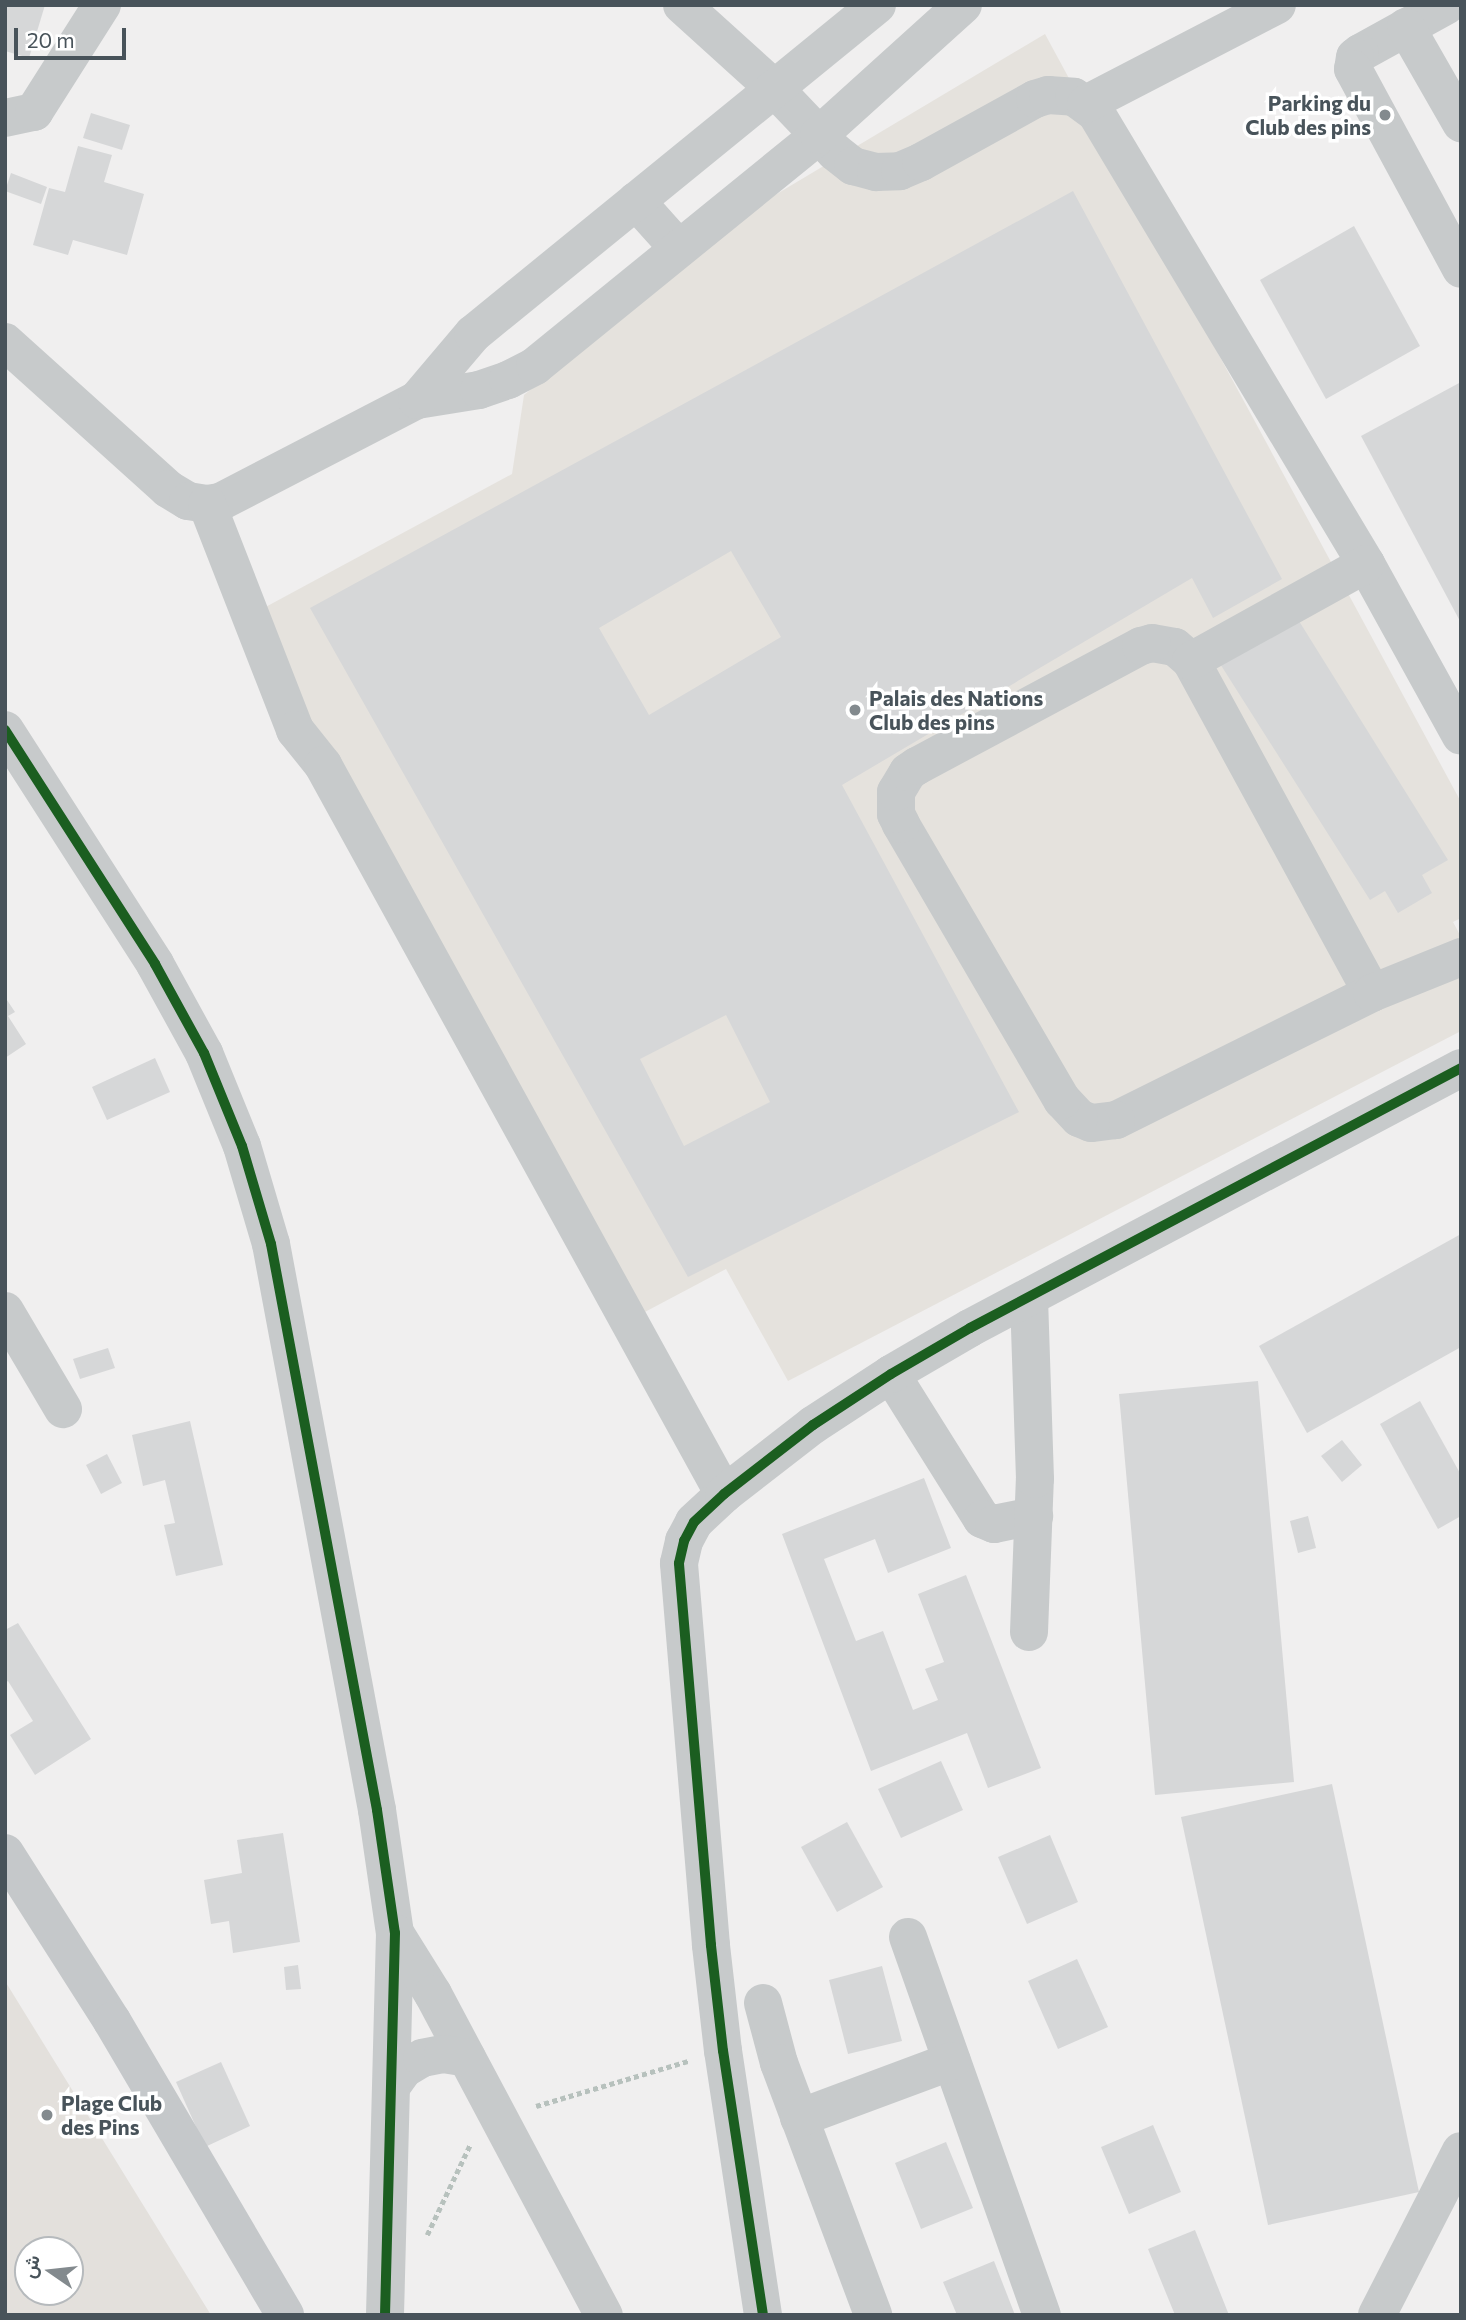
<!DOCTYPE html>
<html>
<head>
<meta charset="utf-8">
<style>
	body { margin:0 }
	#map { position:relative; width:1466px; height:2320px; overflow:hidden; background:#f0efef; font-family:Commissioner,Vazirmatn,sans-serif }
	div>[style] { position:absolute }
	.commercial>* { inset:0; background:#e5e2dd }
	.sand>* { inset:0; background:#e3e0dc }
	.building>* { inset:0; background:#d6d7d8 }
	.path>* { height:4.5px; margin-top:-2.25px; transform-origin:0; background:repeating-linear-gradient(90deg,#b7c1bd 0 5px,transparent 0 8.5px) }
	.minor>* { height:38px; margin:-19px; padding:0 19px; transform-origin:19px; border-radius:19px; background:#c7cacb }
	.major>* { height:38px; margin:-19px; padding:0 19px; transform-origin:19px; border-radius:19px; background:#c5c8ca }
	.cycleway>* { height:10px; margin:-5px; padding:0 5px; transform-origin:5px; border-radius:5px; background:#1b5e20 }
	.dots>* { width:19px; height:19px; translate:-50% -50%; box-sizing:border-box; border:4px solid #fff; border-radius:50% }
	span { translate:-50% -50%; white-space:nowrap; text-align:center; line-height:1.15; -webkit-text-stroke:7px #fff; paint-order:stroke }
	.poi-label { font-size:21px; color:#48535a; font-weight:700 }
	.right { translate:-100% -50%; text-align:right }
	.left { translate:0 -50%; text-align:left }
	.frame { position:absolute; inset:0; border:7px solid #48535a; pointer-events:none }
	.north { position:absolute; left:14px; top:2236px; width:70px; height:70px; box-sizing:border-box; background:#fff; border:2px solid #b6babd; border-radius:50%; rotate:284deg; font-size:19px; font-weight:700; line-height:28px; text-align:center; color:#48535a }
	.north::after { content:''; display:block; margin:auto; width:24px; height:32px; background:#838a8e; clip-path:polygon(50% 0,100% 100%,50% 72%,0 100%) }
	.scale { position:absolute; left:14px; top:28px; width:112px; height:32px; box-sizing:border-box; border:4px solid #48535a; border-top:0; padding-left:9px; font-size:21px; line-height:24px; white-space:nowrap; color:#48535a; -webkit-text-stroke:5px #fff; paint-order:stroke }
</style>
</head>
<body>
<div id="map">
	<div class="commercial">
		<i style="clip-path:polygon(1045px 34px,1461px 802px,1461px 918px,1453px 922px,1461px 937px,1461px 1031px,788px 1381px,726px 1269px,643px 1313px,247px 617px,512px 474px,524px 395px,770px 198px)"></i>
	</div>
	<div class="sand">
		<i style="clip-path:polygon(evenodd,5px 1981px,211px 2315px,5px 2315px,5px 1981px,28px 2250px,70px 2250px,70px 2292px,28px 2292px,28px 2250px)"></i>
	</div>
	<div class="building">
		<i style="clip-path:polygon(5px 5px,45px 5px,29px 58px,5px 51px)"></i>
		<i style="clip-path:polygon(91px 113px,130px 125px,122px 150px,83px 138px)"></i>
		<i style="clip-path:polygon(78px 146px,112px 155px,104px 182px,144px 194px,127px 255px,73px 240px,68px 255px,33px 245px,49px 188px,65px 192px)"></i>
		<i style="clip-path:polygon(11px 173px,47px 187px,41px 204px,5px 191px)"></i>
		<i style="clip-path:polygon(evenodd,1073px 191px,1282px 579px,1213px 618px,1192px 578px,842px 785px,1019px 1112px,688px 1277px,310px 608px,1073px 191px,731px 551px,781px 637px,649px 715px,599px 628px,731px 551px,1073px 191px,726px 1015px,770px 1102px,684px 1146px,640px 1059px,726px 1015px)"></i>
		<i style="clip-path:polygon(1354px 226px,1420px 346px,1326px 399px,1260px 280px)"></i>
		<i style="clip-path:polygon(1461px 382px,1461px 623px,1361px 436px)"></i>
		<i style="clip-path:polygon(1294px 613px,1448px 860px,1422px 875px,1432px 893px,1398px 913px,1385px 891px,1370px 900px,1217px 659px)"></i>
		<i style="clip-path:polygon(5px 997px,15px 1012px,8px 1016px,26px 1044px,5px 1058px)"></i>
		<i style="clip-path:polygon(155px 1058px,170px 1092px,107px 1120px,92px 1087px)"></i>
		<i style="clip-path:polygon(1461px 1234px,1461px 1347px,1307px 1433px,1259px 1346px)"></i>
		<i style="clip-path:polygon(108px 1348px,115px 1368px,80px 1379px,73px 1359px)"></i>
		<i style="clip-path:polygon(1258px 1381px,1294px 1782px,1155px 1795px,1119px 1394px)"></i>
		<i style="clip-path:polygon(1420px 1401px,1461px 1475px,1461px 1516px,1438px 1529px,1380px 1424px)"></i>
		<i style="clip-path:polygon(190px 1421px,223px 1565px,176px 1576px,164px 1525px,175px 1523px,165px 1480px,143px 1486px,132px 1435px)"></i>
		<i style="clip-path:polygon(1342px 1440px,1362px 1465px,1342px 1482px,1321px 1456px)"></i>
		<i style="clip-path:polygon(107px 1454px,122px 1483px,101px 1494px,86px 1465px)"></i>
		<i style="clip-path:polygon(924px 1478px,951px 1548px,888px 1573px,875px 1539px,824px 1559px,856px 1641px,883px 1631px,913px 1710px,938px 1700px,925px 1669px,944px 1662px,918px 1594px,966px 1575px,1041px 1768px,988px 1788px,967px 1733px,871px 1771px,782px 1534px)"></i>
		<i style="clip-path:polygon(1308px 1516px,1316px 1548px,1298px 1553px,1290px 1521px)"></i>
		<i style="clip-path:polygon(18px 1623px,91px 1739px,35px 1775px,10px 1735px,33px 1721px,8px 1681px,5px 1683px,5px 1630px)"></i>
		<i style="clip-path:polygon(941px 1761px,963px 1810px,901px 1838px,878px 1789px)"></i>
		<i style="clip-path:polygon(1332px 1784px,1419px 2192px,1268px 2225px,1181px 1817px)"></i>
		<i style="clip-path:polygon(847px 1822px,883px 1887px,837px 1912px,801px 1847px)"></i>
		<i style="clip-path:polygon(283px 1833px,300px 1942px,233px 1953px,229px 1921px,211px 1924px,204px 1880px,242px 1873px,237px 1840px)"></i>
		<i style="clip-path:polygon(1050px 1835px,1078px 1902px,1027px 1924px,998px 1857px)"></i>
		<i style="clip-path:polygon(1077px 1959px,1108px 2027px,1058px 2049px,1028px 1981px)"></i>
		<i style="clip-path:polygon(298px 1965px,301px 1989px,286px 1990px,284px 1967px)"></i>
		<i style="clip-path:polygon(882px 1966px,902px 2041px,848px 2054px,829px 1980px)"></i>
		<i style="clip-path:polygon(221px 2062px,250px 2126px,205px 2147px,176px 2082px)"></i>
		<i style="clip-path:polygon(1153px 2125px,1181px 2192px,1129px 2214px,1101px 2147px)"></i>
		<i style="clip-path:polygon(946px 2142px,973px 2208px,921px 2229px,895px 2163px)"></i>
		<i style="clip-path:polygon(1195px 2230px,1229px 2315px,1175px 2315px,1148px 2249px)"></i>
		<i style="clip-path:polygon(994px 2261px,1015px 2315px,957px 2315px,943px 2282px)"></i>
	</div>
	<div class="path">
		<i style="left:536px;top:2106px;width:159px;rotate:-16.5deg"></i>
		<i style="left:427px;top:2235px;width:100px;rotate:-64.5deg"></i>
	</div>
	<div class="minor">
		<i style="left:682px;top:5px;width:125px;rotate:42.1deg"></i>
		<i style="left:775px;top:89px;width:87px;rotate:46.4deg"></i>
		<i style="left:835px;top:152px;width:23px;rotate:38deg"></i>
		<i style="left:853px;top:166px;width:24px;rotate:15deg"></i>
		<i style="left:876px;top:172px;width:24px;rotate:-2deg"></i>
		<i style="left:900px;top:171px;width:23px;rotate:-23deg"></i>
		<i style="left:921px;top:162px;width:130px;rotate:-28.9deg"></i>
		<i style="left:1035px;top:99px;width:14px;rotate:-17deg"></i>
		<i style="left:1048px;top:95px;width:26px;rotate:4deg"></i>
		<i style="left:1074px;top:97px;width:27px;rotate:36deg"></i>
		<i style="left:1096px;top:113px;width:526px;rotate:59.09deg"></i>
		<i style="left:1366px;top:564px;width:196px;rotate:61.1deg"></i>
		<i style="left:1447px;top:5px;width:99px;rotate:151.1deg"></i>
		<i style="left:1360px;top:53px;width:6px;rotate:141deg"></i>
		<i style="left:1355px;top:57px;width:12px;rotate:99deg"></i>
		<i style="left:1353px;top:69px;width:227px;rotate:61.6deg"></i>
		<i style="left:1406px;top:27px;width:111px;rotate:60.2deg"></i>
		<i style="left:1086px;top:104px;width:215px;rotate:-27.4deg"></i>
		<i style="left:5px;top:118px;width:30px;rotate:-12deg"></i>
		<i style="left:34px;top:112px;width:127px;rotate:-57.6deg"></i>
		<i style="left:636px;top:201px;width:64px;rotate:48.1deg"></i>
		<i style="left:5px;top:342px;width:219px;rotate:42deg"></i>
		<i style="left:168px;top:489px;width:23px;rotate:31deg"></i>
		<i style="left:188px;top:501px;width:19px;rotate:9deg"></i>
		<i style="left:207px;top:504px;width:13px;rotate:-9deg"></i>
		<i style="left:220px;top:502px;width:222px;rotate:-27.4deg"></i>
		<i style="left:417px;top:400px;width:63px;rotate:-9.2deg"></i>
		<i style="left:479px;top:390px;width:31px;rotate:-19deg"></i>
		<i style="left:508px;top:380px;width:30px;rotate:-27deg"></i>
		<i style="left:535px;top:366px;width:366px;rotate:-39.1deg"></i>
		<i style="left:819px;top:135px;width:194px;rotate:-42.1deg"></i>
		<i style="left:417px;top:400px;width:87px;rotate:-49.7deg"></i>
		<i style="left:473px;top:334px;width:521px;rotate:-39.16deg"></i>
		<i style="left:207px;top:504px;width:243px;rotate:68.7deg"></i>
		<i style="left:295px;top:730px;width:45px;rotate:51.3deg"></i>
		<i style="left:323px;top:765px;width:832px;rotate:61.19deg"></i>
		<i style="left:1152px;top:643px;width:23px;rotate:10deg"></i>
		<i style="left:1175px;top:647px;width:21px;rotate:41deg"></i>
		<i style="left:1191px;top:661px;width:378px;rotate:61.4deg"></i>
		<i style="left:1372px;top:993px;width:286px;rotate:153.6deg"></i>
		<i style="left:1116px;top:1120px;width:25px;rotate:173deg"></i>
		<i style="left:1091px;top:1123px;width:13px;rotate:-157deg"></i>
		<i style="left:1079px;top:1118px;width:25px;rotate:-133deg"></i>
		<i style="left:1062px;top:1100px;width:320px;rotate:-120.3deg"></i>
		<i style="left:901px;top:824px;width:11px;rotate:-117deg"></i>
		<i style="left:896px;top:814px;width:22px;rotate:-90deg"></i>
		<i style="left:896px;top:792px;width:23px;rotate:-59deg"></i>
		<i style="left:908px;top:772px;width:11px;rotate:-34deg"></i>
		<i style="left:917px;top:766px;width:254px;rotate:-28.2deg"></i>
		<i style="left:1141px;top:646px;width:11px;rotate:-15deg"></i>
		<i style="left:1191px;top:661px;width:200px;rotate:-29deg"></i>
		<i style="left:5px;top:730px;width:278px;rotate:57.3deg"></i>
		<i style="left:155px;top:964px;width:102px;rotate:61.2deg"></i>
		<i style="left:204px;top:1053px;width:100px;rotate:67.8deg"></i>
		<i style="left:242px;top:1146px;width:102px;rotate:73.5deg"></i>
		<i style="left:271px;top:1244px;width:576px;rotate:79.39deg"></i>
		<i style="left:377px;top:1810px;width:124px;rotate:81.7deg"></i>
		<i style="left:395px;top:1933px;width:382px;rotate:91.5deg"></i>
		<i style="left:1372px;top:993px;width:96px;rotate:-22deg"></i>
		<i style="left:5px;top:1311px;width:114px;rotate:59.4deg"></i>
		<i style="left:891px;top:1374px;width:171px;rotate:57.9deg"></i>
		<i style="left:982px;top:1519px;width:13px;rotate:23deg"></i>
		<i style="left:994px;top:1524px;width:41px;rotate:-11.3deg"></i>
		<i style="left:1029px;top:1632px;width:153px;rotate:-87.8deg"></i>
		<i style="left:1035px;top:1479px;width:182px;rotate:-91.9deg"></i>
		<i style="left:395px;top:1933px;width:72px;rotate:58.1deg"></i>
		<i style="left:433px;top:1994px;width:364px;rotate:62deg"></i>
		<i style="left:908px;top:1937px;width:401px;rotate:70.5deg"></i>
		<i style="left:763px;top:2003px;width:62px;rotate:75.1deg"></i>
		<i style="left:779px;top:2063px;width:269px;rotate:69.5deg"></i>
		<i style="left:393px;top:2084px;width:19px;rotate:-54deg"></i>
		<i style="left:404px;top:2069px;width:21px;rotate:-31deg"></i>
		<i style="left:422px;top:2058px;width:21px;rotate:-11deg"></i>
		<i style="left:443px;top:2054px;width:24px;rotate:9deg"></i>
		<i style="left:799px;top:2118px;width:163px;rotate:-20.4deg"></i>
		<i style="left:763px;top:2315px;width:267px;rotate:-98.6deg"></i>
		<i style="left:723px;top:2051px;width:107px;rotate:-96.5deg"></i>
		<i style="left:711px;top:1945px;width:383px;rotate:-94.8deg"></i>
		<i style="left:679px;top:1563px;width:23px;rotate:-77deg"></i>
		<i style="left:684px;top:1541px;width:21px;rotate:-62deg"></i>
		<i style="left:694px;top:1522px;width:41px;rotate:-43deg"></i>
		<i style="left:724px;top:1494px;width:113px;rotate:-37.8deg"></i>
		<i style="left:813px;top:1425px;width:93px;rotate:-33.2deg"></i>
		<i style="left:891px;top:1374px;width:91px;rotate:-30.2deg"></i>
		<i style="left:970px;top:1328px;width:556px;rotate:-27.9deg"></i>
		<i style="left:1377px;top:2315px;width:184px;rotate:-62.9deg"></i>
	</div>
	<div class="major">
		<i style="left:5px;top:1853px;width:199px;rotate:57.5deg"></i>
		<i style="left:112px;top:2021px;width:341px;rotate:59.5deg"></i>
	</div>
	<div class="cycleway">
		<i style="left:5px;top:730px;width:278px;rotate:57.3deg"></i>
		<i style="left:155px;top:964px;width:102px;rotate:61.2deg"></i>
		<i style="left:204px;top:1053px;width:100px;rotate:67.8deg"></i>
		<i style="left:242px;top:1146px;width:102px;rotate:73.5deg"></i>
		<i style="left:271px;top:1244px;width:576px;rotate:79.39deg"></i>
		<i style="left:377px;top:1810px;width:124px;rotate:81.7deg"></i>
		<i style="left:395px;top:1933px;width:382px;rotate:91.5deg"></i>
		<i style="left:763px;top:2315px;width:267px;rotate:-98.6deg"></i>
		<i style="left:723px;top:2051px;width:107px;rotate:-96.5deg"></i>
		<i style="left:711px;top:1945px;width:383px;rotate:-94.8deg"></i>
		<i style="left:679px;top:1563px;width:23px;rotate:-77deg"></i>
		<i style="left:684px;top:1541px;width:21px;rotate:-62deg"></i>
		<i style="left:694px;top:1522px;width:41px;rotate:-43deg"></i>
		<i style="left:724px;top:1494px;width:113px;rotate:-37.8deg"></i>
		<i style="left:813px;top:1425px;width:93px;rotate:-33.2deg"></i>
		<i style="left:891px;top:1374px;width:91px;rotate:-30.2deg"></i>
		<i style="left:970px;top:1328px;width:556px;rotate:-27.9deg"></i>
	</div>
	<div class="dots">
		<i style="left:1385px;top:115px;background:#838a8e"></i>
		<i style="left:855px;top:710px;background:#838a8e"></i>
		<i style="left:47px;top:2115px;background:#838a8e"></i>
	</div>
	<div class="poi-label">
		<span class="right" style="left:1371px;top:115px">Parking du<br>Club des pins</span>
		<span class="left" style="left:869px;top:710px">Palais des Nations<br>Club des pins</span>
		<span class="left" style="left:61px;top:2115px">Plage Club<br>des Pins</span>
	</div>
	<div class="frame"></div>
	<div class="north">ش</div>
	<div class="scale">20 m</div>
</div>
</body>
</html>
